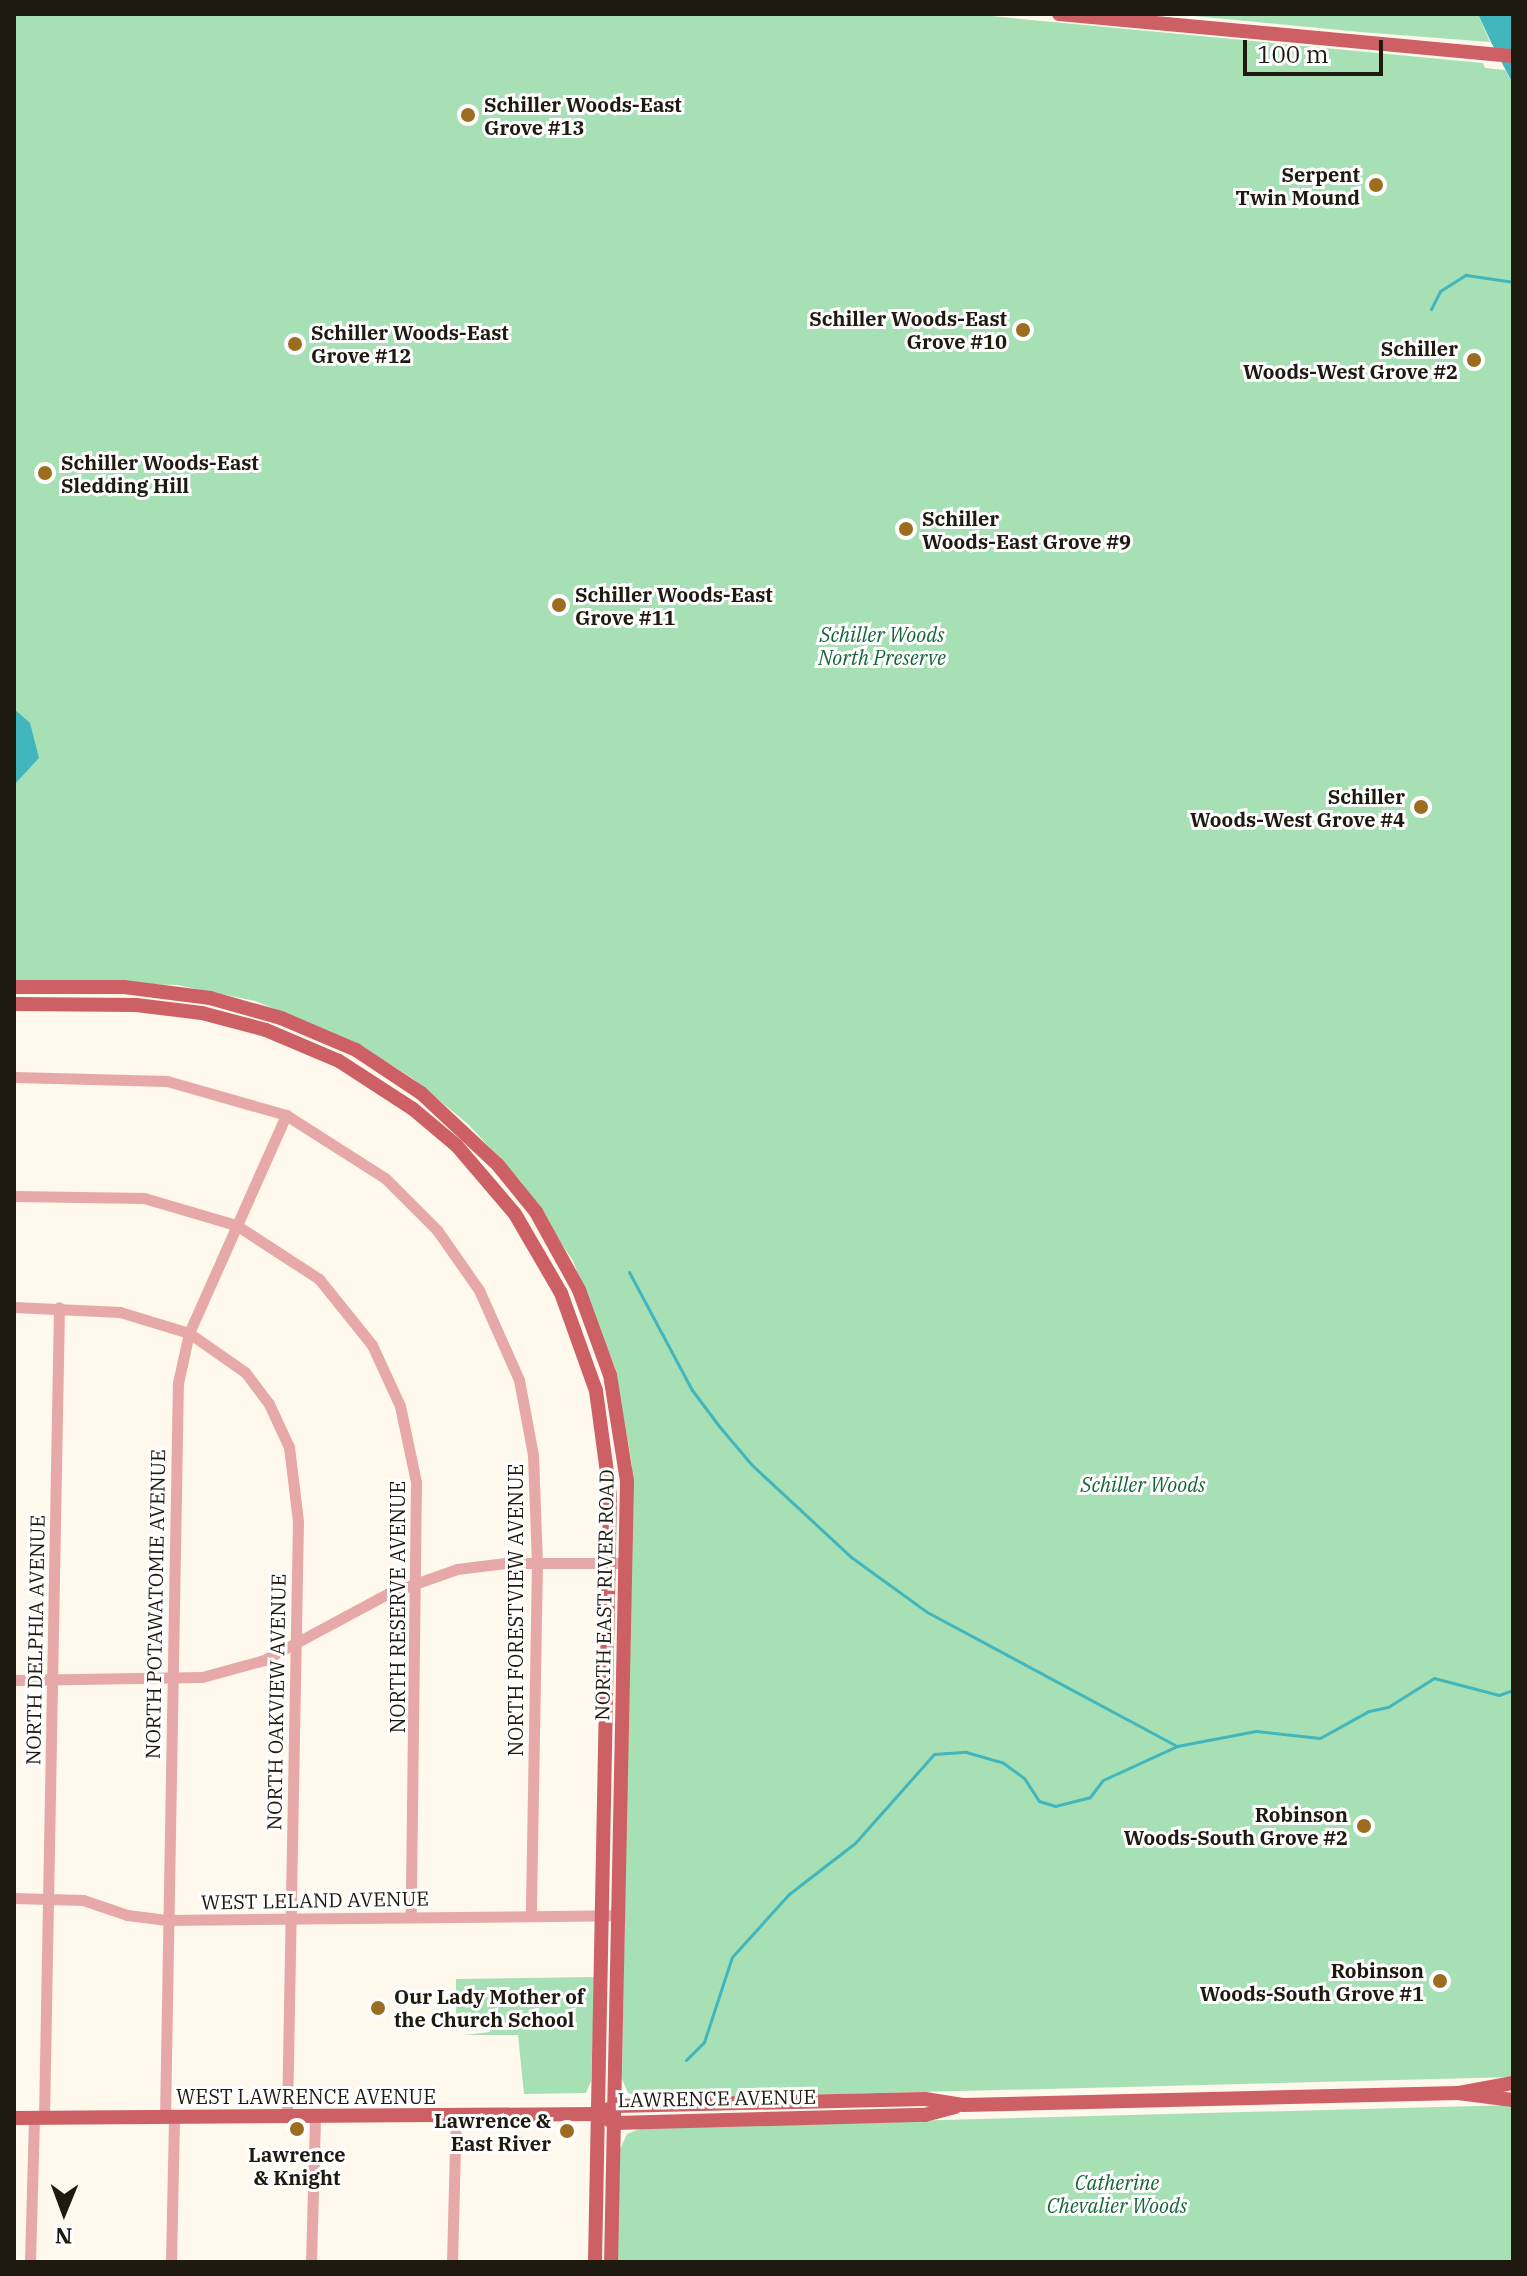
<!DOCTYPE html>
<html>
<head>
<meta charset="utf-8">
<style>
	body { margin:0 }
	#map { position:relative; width:1527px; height:2276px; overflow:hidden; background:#fef8ed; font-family:"IBM Plex Serif",serif }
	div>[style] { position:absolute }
	.green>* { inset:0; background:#a8e0b6 }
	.water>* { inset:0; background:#41b6bc }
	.stream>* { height:3px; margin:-1.5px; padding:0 1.5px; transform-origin:1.5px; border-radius:1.5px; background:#41b6bc }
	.minor>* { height:11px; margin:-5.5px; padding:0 5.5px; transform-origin:5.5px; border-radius:5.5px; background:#e6a8a8 }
	.major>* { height:14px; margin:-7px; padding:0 7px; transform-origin:7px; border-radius:7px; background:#cd6064 }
	.dots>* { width:22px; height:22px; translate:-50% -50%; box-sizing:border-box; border:4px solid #fff; border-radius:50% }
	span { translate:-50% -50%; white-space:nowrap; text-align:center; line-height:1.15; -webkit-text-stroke:6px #fff; paint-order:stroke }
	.poi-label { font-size:20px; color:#1f1a10; font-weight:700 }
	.left { translate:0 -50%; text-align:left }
	.right { translate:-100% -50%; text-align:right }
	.park-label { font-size:20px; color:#146435; font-style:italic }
	.street-label { font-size:20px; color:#1f1a10 }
	.frame { position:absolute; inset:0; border:16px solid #1f1a10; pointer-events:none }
	.north { position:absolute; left:24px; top:2172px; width:80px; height:80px; -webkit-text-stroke:6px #fff; paint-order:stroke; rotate:181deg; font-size:22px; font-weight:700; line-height:32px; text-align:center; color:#1f1a10 }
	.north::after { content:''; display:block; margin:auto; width:28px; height:36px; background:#1f1a10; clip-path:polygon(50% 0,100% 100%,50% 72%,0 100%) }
	.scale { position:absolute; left:1243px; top:40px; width:140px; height:36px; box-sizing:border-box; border:4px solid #1f1a10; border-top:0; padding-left:10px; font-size:24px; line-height:28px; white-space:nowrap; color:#1f1a10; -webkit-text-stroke:6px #fff; paint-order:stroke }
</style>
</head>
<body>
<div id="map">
	<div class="green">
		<i style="clip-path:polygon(14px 14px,970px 14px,1483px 63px,1485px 68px,1505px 70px,1513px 84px,1513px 2077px,648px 2099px,628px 2093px,622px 2079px,632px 1465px,615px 1368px,573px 1261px,520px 1181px,468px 1124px,412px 1078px,355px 1042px,255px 1001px,177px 985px,14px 981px)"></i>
		<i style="clip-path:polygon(1174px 14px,1478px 14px,1490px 42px,1360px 32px)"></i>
		<i style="clip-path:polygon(595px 1977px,591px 2081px,586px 2093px,524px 2094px,518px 2035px,464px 2035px,490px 2032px,489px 2017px,474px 2018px,456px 2031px,456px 1979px)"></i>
		<i style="clip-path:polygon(1513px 2105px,1513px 2262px,617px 2262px,620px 2149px,627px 2134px,642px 2128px)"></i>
	</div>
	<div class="water">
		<i style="clip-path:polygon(1478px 14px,1513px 14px,1513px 84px,1491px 42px)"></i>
		<i style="clip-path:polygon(14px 709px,30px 723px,39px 758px,14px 785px)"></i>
	</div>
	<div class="stream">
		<i style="left:1431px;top:309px;width:20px;rotate:-63deg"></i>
		<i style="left:1440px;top:291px;width:31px;rotate:-32deg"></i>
		<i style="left:1466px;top:275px;width:48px;rotate:8.5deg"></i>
		<i style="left:629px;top:1272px;width:134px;rotate:61.9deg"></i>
		<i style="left:692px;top:1390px;width:45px;rotate:53.1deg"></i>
		<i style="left:719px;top:1426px;width:51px;rotate:49.8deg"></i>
		<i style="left:752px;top:1465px;width:135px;rotate:42.9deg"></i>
		<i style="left:851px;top:1557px;width:94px;rotate:35.9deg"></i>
		<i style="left:927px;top:1612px;width:284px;rotate:28.2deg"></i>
		<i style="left:1177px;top:1746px;width:80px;rotate:-10.8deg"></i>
		<i style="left:1256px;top:1731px;width:64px;rotate:6.2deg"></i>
		<i style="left:1320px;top:1738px;width:56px;rotate:-28.9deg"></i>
		<i style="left:1369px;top:1711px;width:19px;rotate:-12deg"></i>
		<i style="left:1388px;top:1707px;width:54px;rotate:-32.2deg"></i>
		<i style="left:1434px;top:1678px;width:67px;rotate:14.7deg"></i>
		<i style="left:1499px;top:1695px;width:15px;rotate:-20deg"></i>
		<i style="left:686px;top:2060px;width:25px;rotate:-45deg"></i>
		<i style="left:704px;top:2042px;width:89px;rotate:-71.8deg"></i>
		<i style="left:732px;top:1957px;width:85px;rotate:-47.9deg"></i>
		<i style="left:789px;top:1894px;width:83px;rotate:-37.7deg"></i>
		<i style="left:855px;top:1843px;width:119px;rotate:-48.4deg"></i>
		<i style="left:934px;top:1754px;width:32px;rotate:-4deg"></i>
		<i style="left:966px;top:1752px;width:37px;rotate:16deg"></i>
		<i style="left:1002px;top:1762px;width:27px;rotate:36deg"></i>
		<i style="left:1024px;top:1778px;width:27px;rotate:57deg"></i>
		<i style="left:1039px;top:1801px;width:17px;rotate:17deg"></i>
		<i style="left:1055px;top:1806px;width:36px;rotate:-14deg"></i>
		<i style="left:1090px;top:1797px;width:21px;rotate:-53deg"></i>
		<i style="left:1103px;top:1780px;width:79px;rotate:-24.6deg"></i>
	</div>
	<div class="minor">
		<i style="left:14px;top:1077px;width:153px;rotate:1.5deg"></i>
		<i style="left:167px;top:1081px;width:124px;rotate:15.9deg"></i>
		<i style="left:286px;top:1115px;width:117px;rotate:32.5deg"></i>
		<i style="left:385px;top:1178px;width:74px;rotate:45deg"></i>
		<i style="left:437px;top:1230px;width:73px;rotate:55deg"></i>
		<i style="left:479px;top:1290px;width:98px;rotate:66deg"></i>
		<i style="left:519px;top:1380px;width:76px;rotate:79.4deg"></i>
		<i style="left:533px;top:1455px;width:107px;rotate:87.9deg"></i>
		<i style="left:537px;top:1562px;width:354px;rotate:91deg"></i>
		<i style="left:14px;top:1196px;width:130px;rotate:0.9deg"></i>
		<i style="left:144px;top:1198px;width:96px;rotate:16.4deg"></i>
		<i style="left:236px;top:1225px;width:99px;rotate:33deg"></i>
		<i style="left:319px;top:1279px;width:85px;rotate:51.2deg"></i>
		<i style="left:372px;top:1345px;width:67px;rotate:65.3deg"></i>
		<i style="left:400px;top:1406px;width:78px;rotate:78.1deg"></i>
		<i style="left:416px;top:1482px;width:435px;rotate:90.7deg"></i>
		<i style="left:14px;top:1307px;width:106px;rotate:2.7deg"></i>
		<i style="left:120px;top:1312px;width:72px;rotate:16.9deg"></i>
		<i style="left:189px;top:1333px;width:68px;rotate:34.9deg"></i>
		<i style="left:245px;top:1372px;width:40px;rotate:53deg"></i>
		<i style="left:269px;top:1404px;width:47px;rotate:65.1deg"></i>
		<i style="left:289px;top:1447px;width:75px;rotate:83.1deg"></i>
		<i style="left:298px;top:1521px;width:595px;rotate:91.06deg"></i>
		<i style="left:14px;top:1680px;width:188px;rotate:-0.9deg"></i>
		<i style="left:202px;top:1677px;width:64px;rotate:-15.3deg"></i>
		<i style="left:264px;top:1660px;width:142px;rotate:-28.2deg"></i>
		<i style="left:389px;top:1593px;width:72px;rotate:-19.4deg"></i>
		<i style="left:457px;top:1569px;width:49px;rotate:-7deg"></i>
		<i style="left:506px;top:1563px;width:120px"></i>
		<i style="left:14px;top:1898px;width:69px;rotate:1.7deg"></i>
		<i style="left:83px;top:1900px;width:46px;rotate:18.8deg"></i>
		<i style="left:127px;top:1915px;width:40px;rotate:7.1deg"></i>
		<i style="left:167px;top:1920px;width:452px;rotate:-0.6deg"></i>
		<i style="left:165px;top:2117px;width:734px;rotate:-88.99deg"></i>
		<i style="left:178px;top:1383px;width:51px;rotate:-77.6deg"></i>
		<i style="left:189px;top:1333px;width:239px;rotate:-66deg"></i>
		<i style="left:44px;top:2118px;width:811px;rotate:-88.94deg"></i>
		<i style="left:30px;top:2262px;width:144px;rotate:-88.4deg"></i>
		<i style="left:171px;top:2262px;width:145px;rotate:-88.8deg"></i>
		<i style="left:311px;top:2262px;width:146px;rotate:-88.4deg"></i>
		<i style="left:452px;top:2262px;width:148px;rotate:-88.5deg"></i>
	</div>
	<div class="major">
		<i style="left:1059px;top:14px;width:456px;rotate:5.3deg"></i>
		<i style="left:14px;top:987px;width:110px"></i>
		<i style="left:124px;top:987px;width:87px;rotate:7.3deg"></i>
		<i style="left:210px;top:998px;width:74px;rotate:15.7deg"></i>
		<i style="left:281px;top:1018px;width:82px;rotate:23.1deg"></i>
		<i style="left:356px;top:1050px;width:78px;rotate:33.5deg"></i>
		<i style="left:421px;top:1093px;width:105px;rotate:43.1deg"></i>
		<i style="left:498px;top:1165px;width:60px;rotate:51deg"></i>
		<i style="left:536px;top:1212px;width:89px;rotate:61.1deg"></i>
		<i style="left:579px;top:1290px;width:90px;rotate:70deg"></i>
		<i style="left:610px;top:1375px;width:107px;rotate:80.9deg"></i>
		<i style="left:627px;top:1481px;width:781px;rotate:91.17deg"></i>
		<i style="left:14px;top:1004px;width:122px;rotate:0.5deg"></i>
		<i style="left:136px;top:1005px;width:66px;rotate:6.9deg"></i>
		<i style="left:202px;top:1013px;width:66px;rotate:14.9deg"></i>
		<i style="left:266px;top:1030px;width:79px;rotate:23deg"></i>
		<i style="left:339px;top:1061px;width:88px;rotate:33deg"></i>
		<i style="left:413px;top:1109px;width:57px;rotate:40.1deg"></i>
		<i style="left:457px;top:1146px;width:89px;rotate:49.5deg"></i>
		<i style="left:515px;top:1214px;width:91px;rotate:59.8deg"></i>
		<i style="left:561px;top:1293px;width:104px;rotate:70.3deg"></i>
		<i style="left:596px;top:1391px;width:104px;rotate:82.3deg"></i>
		<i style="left:610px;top:1494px;width:768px;rotate:91.12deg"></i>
		<i style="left:1459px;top:2093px;width:55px;rotate:-10.5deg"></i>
		<i style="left:14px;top:2118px;width:584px;rotate:-0.39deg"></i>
		<i style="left:598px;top:2114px;width:19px;rotate:-25deg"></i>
		<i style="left:615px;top:2106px;width:310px;rotate:-1.3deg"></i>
		<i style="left:925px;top:2099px;width:38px;rotate:9deg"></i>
		<i style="left:963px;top:2105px;width:495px;rotate:-1.4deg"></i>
		<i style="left:1458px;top:2093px;width:55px;rotate:7.3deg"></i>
		<i style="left:606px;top:2118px;width:9px;rotate:32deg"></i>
		<i style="left:614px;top:2123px;width:311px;rotate:-1.5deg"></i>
		<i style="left:925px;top:2115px;width:31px;rotate:-15deg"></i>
	</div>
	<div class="dots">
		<i style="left:468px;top:115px;background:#9c6d1f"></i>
		<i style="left:1376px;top:185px;background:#9c6d1f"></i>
		<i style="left:1023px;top:330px;background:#9c6d1f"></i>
		<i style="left:295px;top:344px;background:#9c6d1f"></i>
		<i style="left:1474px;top:360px;background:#9c6d1f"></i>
		<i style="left:45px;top:473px;background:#9c6d1f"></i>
		<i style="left:906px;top:529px;background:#9c6d1f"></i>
		<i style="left:559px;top:605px;background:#9c6d1f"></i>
		<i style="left:1421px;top:807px;background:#9c6d1f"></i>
		<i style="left:1364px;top:1826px;background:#9c6d1f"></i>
		<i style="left:1440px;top:1981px;background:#9c6d1f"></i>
		<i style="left:378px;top:2008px;background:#9c6d1f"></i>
		<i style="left:297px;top:2129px;background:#9c6d1f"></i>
		<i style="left:567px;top:2131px;background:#9c6d1f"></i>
	</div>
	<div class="poi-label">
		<span class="left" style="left:484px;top:116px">Schiller Woods-East<br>Grove #13</span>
		<span class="right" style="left:1360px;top:186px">Serpent<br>Twin Mound</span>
		<span class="right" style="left:1007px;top:330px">Schiller Woods-East<br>Grove #10</span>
		<span class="left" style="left:311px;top:344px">Schiller Woods-East<br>Grove #12</span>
		<span class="right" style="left:1458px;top:360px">Schiller<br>Woods-West Grove #2</span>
		<span class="left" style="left:61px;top:474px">Schiller Woods-East<br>Sledding Hill</span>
		<span class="left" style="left:922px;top:530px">Schiller<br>Woods-East Grove #9</span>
		<span class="left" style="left:575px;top:606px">Schiller Woods-East<br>Grove #11</span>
		<span class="right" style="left:1405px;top:808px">Schiller<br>Woods-West Grove #4</span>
		<span class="right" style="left:1348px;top:1826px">Robinson<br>Woods-South Grove #2</span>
		<span class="right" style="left:1424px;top:1982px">Robinson<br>Woods-South Grove #1</span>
		<span class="left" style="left:394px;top:2008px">Our Lady Mother of<br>the Church School</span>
		<span class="right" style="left:551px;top:2132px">Lawrence &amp;<br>East River</span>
		<span style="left:297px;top:2166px">Lawrence<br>&amp; Knight</span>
	</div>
	<div class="park-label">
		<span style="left:882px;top:646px">Schiller Woods<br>North Preserve</span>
		<span style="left:1143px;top:1484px">Schiller Woods</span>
		<span style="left:1117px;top:2194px">Catherine<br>Chevalier Woods</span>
	</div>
	<div class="street-label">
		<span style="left:604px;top:1595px;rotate:-89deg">NORTH EAST RIVER ROAD</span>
		<span style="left:155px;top:1604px;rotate:-89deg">NORTH POTAWATOMIE AVENUE</span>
		<span style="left:397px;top:1607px;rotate:-90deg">NORTH RESERVE AVENUE</span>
		<span style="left:515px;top:1610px;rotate:-90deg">NORTH FORESTVIEW AVENUE</span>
		<span style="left:35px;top:1640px;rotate:-89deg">NORTH DELPHIA AVENUE</span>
		<span style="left:276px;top:1702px;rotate:-89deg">NORTH OAKVIEW AVENUE</span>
		<span style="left:315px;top:1900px;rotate:-1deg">WEST LELAND AVENUE</span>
		<span style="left:306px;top:2096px">WEST LAWRENCE AVENUE</span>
		<span style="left:717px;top:2098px;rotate:-1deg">LAWRENCE AVENUE</span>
	</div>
	<div class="frame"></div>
	<div class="north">N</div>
	<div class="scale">100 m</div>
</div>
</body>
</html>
